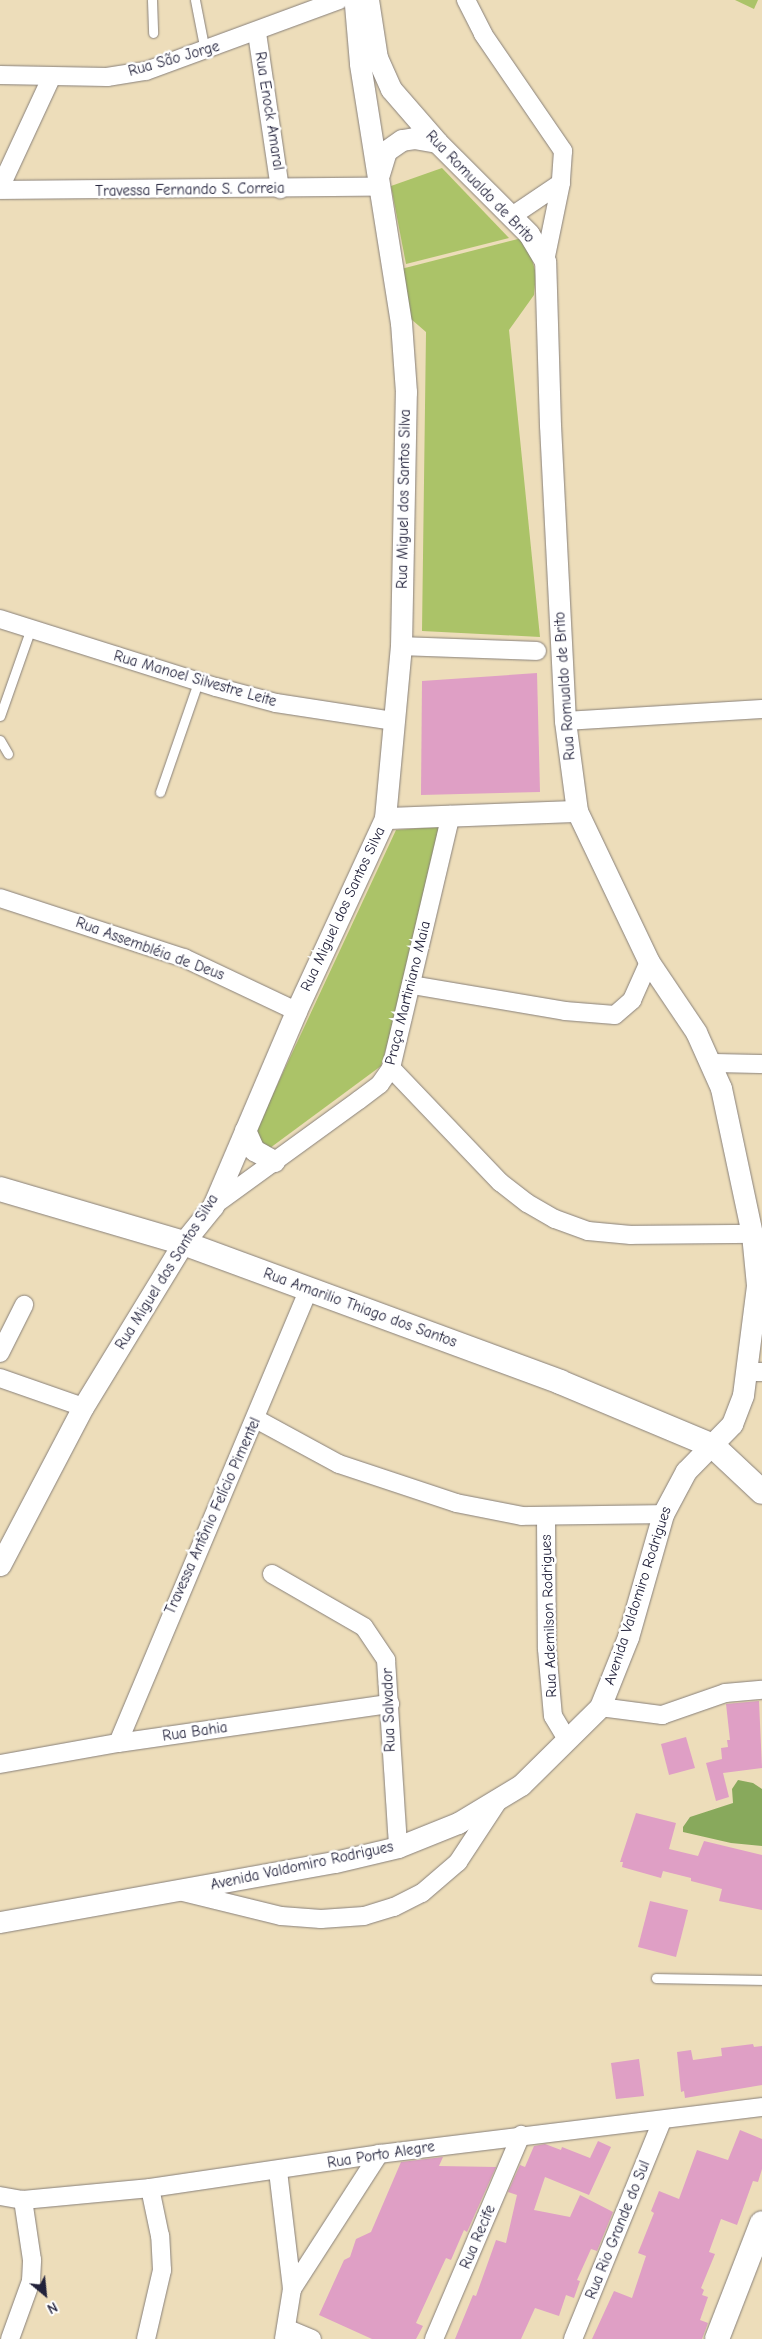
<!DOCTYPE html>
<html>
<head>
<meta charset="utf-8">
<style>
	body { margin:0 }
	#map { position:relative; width:762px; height:2339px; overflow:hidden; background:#edddba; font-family:"Comic Neue",sans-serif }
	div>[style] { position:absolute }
	.green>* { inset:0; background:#abc368 }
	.forest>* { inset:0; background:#88a95c }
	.building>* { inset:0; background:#df9fc5 }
	.roads { filter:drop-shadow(0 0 1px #88807a) drop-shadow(0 0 1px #88807a) }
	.service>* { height:9px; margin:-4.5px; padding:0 4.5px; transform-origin:4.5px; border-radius:4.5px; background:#fff }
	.minor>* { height:18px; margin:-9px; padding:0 9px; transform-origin:9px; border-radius:9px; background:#fff }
	.tertiary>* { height:21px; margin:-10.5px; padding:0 10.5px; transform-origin:10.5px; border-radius:10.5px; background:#fff }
	.secondary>* { height:24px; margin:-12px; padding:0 12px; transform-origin:12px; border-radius:12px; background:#fff }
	span { translate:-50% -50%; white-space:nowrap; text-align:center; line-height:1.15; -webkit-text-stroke:5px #fff; paint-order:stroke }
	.street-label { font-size:15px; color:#22223b }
	.north { position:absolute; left:20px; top:2269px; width:50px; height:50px; -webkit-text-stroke:4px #fff; paint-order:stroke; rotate:152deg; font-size:14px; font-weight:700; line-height:20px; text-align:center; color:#22223b }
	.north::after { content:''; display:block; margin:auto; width:18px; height:22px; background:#22223b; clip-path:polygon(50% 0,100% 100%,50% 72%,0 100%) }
</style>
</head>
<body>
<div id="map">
	<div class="green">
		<i style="clip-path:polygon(735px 0,758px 0,754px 9px)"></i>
		<i style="clip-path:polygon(442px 168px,509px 238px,406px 264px,391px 186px)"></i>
		<i style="clip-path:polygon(526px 237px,536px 274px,534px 295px,509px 330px,540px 637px,422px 631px,426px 332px,411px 319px,401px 269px)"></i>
		<i style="clip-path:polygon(450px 826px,381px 1066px,270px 1148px,253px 1137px,396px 830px)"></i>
	</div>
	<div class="forest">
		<i style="clip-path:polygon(738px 1780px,753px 1783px,762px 1789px,762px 1846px,731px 1843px,683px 1832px,683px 1827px,690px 1817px,733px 1803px,732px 1789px)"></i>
	</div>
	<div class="building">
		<i style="clip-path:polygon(537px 673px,540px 792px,421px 795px,422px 681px)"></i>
		<i style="clip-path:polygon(759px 1701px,762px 1768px,723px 1773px,729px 1797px,716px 1801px,706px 1763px,722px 1759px,721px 1748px,728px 1747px,727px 1740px,730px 1740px,726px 1704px)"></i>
		<i style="clip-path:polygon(686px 1737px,695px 1768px,669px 1775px,661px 1744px)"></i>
		<i style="clip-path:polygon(636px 1813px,676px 1823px,669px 1849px,698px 1856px,704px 1841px,762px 1855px,762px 1910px,719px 1901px,722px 1889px,691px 1881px,691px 1878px,663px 1871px,661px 1878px,622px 1867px,623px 1862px,620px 1862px)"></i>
		<i style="clip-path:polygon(650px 1901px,688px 1910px,676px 1957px,638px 1947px)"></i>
		<i style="clip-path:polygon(753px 2044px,754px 2047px,762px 2046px,762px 2085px,685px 2098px,684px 2091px,681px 2092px,677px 2052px,691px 2050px,693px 2060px,722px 2056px,721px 2048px)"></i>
		<i style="clip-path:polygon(639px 2059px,644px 2096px,616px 2099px,611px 2063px)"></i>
		<i style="clip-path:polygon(740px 2130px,762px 2139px,762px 2169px,758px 2182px,753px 2181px,737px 2225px,721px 2219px,709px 2252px,715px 2254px,701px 2288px,704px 2290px,702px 2295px,708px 2297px,700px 2320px,708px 2323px,702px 2339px,592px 2339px,614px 2291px,632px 2298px,646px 2256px,638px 2253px,654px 2213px,651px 2211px,659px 2191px,679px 2199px,697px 2150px,728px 2160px)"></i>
		<i style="clip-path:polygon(598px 2141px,611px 2147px,589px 2195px,545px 2177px,534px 2210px,570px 2217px,580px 2195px,613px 2212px,597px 2251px,591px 2249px,577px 2280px,580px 2281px,574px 2298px,566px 2295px,559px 2316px,535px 2308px,521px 2339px,455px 2339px,473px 2295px,476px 2296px,496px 2240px,506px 2243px,517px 2195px,508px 2192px,520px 2165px,525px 2167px,534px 2146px,545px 2144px,561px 2150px,562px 2147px,590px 2158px)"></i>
		<i style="clip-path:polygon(443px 2157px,439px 2166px,496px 2167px,467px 2232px,464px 2230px,451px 2260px,446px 2258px,416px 2323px,423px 2326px,416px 2339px,372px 2339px,319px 2315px,344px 2260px,350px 2257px,356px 2239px,371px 2232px,401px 2162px)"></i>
	</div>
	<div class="roads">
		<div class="service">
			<i style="left:152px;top:0;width:33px;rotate:88deg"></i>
			<i style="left:195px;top:0;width:52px;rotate:78.9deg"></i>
			<i style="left:0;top:716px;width:93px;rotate:-70.6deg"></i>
			<i style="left:0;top:740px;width:16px;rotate:60deg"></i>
			<i style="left:160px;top:792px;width:116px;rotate:-70.9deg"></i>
			<i style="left:656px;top:1978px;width:106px;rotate:1.1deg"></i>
		</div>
		<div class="minor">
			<i style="left:466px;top:0;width:38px;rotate:63deg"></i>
			<i style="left:483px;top:34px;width:142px;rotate:55.6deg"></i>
			<i style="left:563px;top:151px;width:32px;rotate:94deg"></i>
			<i style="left:561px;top:183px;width:80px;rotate:101.6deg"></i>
			<i style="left:257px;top:33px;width:158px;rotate:81.6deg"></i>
			<i style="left:0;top:75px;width:107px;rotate:1.1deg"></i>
			<i style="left:107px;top:77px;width:39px;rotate:-9deg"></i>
			<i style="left:146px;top:71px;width:206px;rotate:-20.2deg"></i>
			<i style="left:0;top:188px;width:123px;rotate:-65.1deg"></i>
			<i style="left:0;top:190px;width:379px;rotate:-0.5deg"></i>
			<i style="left:512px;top:216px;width:59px;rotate:-34deg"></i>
			<i style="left:0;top:619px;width:226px;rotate:17.5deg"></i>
			<i style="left:216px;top:687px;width:62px;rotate:14.9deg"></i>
			<i style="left:276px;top:703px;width:118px;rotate:8.7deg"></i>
			<i style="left:401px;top:646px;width:136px;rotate:2.1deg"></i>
			<i style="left:565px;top:721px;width:197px;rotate:-3.5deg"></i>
			<i style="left:0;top:898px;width:194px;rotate:18.1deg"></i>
			<i style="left:184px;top:958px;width:124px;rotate:25.3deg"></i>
			<i style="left:412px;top:985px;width:155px;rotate:9.6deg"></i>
			<i style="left:565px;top:1011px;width:50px;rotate:4.6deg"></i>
			<i style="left:615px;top:1015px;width:23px;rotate:-41deg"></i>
			<i style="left:632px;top:1000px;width:42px;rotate:-65.9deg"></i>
			<i style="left:712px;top:1063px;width:50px;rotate:1.1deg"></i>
			<i style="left:391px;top:1068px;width:158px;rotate:46.3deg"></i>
			<i style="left:500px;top:1182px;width:34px;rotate:38deg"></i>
			<i style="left:527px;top:1203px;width:32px;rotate:30deg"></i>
			<i style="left:555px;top:1219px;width:35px;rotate:20deg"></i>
			<i style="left:588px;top:1231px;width:43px;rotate:5.3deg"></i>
			<i style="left:631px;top:1235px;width:121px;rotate:-0.5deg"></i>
			<i style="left:213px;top:1206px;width:180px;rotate:-36deg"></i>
			<i style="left:359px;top:1100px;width:26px;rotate:-37deg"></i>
			<i style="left:380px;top:1084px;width:19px;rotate:-55deg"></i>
			<i style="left:391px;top:1068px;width:260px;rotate:-76.7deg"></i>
			<i style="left:0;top:1353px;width:54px;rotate:-63.4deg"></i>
			<i style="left:746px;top:1372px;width:16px"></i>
			<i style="left:0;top:1378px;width:88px;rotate:19.3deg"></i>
			<i style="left:256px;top:1419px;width:94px;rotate:28.5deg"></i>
			<i style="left:339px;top:1464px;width:123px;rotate:18.4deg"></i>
			<i style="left:456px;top:1503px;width:67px;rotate:11.1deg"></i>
			<i style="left:522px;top:1516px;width:141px;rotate:-0.8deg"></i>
			<i style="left:546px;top:1517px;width:132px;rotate:89.6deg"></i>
			<i style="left:547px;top:1649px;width:67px;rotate:84.9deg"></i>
			<i style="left:553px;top:1716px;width:29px;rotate:59deg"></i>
			<i style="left:272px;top:1574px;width:106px;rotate:29.9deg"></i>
			<i style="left:364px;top:1627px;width:40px;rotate:56deg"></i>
			<i style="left:386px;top:1660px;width:187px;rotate:86.3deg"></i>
			<i style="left:600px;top:1707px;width:63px;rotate:7.4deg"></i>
			<i style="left:662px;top:1715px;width:67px;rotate:-19.2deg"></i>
			<i style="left:725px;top:1693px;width:37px;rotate:-5deg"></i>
			<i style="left:118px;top:1743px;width:491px;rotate:-67.2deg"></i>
			<i style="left:0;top:1764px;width:120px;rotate:-10.1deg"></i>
			<i style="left:118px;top:1743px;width:275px;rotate:-8.2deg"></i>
			<i style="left:179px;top:1891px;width:105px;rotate:13.8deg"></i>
			<i style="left:281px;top:1916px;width:40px;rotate:4.3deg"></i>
			<i style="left:321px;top:1919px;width:43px;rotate:-4deg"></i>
			<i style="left:364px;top:1916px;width:31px;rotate:-17deg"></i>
			<i style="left:394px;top:1907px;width:31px;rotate:-27deg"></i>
			<i style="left:422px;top:1893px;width:48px;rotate:-40.7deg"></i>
			<i style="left:458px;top:1862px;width:73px;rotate:-56.7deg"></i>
			<i style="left:278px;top:2171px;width:119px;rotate:83.2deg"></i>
			<i style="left:0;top:2196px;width:23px;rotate:10deg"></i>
			<i style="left:23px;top:2200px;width:128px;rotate:-5.4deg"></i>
			<i style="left:150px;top:2188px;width:232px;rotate:-8.4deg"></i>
			<i style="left:379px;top:2154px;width:386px;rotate:-7deg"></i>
			<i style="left:288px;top:2329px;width:26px;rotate:23deg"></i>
			<i style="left:10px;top:2339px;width:62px;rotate:-70.1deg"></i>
			<i style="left:31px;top:2281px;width:21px;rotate:-87deg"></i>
			<i style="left:32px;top:2260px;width:61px;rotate:-98.5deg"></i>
			<i style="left:146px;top:2339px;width:71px;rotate:-76.9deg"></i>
			<i style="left:162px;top:2270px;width:34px;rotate:-93deg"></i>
			<i style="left:160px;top:2236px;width:49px;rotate:-101.8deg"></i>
			<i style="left:284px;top:2339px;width:51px;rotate:-80.9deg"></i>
			<i style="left:292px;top:2289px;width:161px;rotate:-57.2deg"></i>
			<i style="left:434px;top:2339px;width:222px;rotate:-66.9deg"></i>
			<i style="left:573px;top:2339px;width:235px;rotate:-67.8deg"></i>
		</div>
		<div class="tertiary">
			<i style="left:379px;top:174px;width:24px;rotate:-73deg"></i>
			<i style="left:386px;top:151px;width:19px;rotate:-35deg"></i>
			<i style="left:402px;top:140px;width:12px;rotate:-9deg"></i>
			<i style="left:414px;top:138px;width:23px;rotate:10deg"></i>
			<i style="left:385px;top:818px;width:192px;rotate:-2.1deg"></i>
			<i style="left:245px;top:1130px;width:22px;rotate:66deg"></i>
			<i style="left:254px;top:1150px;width:23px;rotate:29deg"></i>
			<i style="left:0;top:1565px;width:178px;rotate:-62.3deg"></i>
			<i style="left:83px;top:1407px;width:192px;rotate:-58.6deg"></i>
			<i style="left:183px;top:1243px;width:48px;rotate:-51deg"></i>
			<i style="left:213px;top:1206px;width:212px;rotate:-66.9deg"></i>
			<i style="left:296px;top:1011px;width:213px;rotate:-65.2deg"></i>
			<i style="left:385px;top:818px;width:173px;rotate:-84.7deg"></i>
			<i style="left:401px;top:646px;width:254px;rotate:-88.9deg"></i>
			<i style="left:406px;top:392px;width:69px;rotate:-94.1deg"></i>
			<i style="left:401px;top:323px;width:263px;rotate:-99deg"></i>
			<i style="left:360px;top:63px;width:58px;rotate:-94.9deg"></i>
			<i style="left:0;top:1922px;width:340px;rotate:-10.2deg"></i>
			<i style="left:335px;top:1862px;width:65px;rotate:-13.4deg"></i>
			<i style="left:398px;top:1847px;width:65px;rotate:-21.8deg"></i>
			<i style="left:458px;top:1823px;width:74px;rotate:-31.1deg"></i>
			<i style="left:521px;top:1785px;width:111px;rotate:-44.6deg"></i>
			<i style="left:600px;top:1707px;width:75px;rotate:-68.2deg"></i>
			<i style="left:628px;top:1637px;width:128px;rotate:-74.1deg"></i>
			<i style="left:663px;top:1514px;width:49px;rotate:-61.9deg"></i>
			<i style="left:686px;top:1471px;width:66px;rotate:-45.6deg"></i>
			<i style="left:732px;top:1424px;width:31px;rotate:-69deg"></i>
			<i style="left:743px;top:1395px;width:111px;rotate:-82.7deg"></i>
			<i style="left:757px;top:1285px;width:51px;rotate:-95.6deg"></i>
			<i style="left:752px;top:1234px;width:149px;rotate:-102deg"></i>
			<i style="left:721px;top:1088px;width:61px;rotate:-114.1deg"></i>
			<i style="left:696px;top:1032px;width:84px;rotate:-123.9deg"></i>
			<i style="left:649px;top:962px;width:167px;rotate:-115.5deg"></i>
			<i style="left:577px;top:811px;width:91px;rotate:-97.6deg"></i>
			<i style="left:565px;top:721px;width:296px;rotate:-92.9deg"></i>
			<i style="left:550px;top:425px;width:164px;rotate:-91.7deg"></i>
			<i style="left:545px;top:261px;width:31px;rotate:-121deg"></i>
			<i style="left:529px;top:234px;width:130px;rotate:-135deg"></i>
			<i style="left:437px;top:142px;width:70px;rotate:-131deg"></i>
			<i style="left:391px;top:89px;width:34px;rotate:-114deg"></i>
			<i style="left:377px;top:58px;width:59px;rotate:-98.8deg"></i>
		</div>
		<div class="secondary">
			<i style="left:0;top:1189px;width:191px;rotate:16.4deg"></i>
			<i style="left:183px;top:1243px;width:402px;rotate:20.2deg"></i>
			<i style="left:560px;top:1382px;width:166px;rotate:22.7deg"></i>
			<i style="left:713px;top:1446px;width:67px;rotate:43.2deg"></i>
			<i style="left:717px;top:2339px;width:124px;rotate:-68.8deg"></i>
		</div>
	</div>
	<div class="street-label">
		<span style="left:174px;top:59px;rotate:-16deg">Rua São Jorge</span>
		<span style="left:269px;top:111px;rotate:81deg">Rua Enock Amaral</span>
		<span style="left:480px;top:187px;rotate:46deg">Rua Romualdo de Brito</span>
		<span style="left:190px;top:190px;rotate:-1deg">Travessa Fernando S. Correia</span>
		<span style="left:404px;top:499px;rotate:-89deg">Rua Miguel dos Santos Silva</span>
		<span style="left:195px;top:679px;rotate:16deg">Rua Manoel Silvestre Leite</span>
		<span style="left:565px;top:686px;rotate:-94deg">Rua Romualdo de Brito</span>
		<span style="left:343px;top:909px;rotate:-65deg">Rua Miguel dos Santos Silva</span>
		<span style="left:150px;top:949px;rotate:20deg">Rua Assembléia de Deus</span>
		<span style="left:408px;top:993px;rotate:-76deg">Praça Martiniano Maia</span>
		<span style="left:167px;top:1272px;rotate:-58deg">Rua Miguel dos Santos Silva</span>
		<span style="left:360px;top:1308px;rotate:20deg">Rua Amarilio Thiago dos Santos</span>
		<span style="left:213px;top:1516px;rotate:-66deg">Travessa Antônio Felício Pimentel</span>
		<span style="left:638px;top:1596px;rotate:-72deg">Avenida Valdomiro Rodrigues</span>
		<span style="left:549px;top:1616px;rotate:-92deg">Rua Ademilson Rodrigues</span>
		<span style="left:389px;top:1710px;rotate:-92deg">Rua Salvador</span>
		<span style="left:195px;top:1732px;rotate:-8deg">Rua Bahia</span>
		<span style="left:302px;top:1866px;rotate:-12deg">Avenida Valdomiro Rodrigues</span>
		<span style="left:381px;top:2155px;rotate:-9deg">Rua Porto Alegre</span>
		<span style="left:618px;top:2230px;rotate:-68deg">Rua Rio Grande do Sul</span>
		<span style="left:478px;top:2237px;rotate:-67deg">Rua Recife</span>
	</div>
	<div class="north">N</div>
</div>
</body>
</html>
